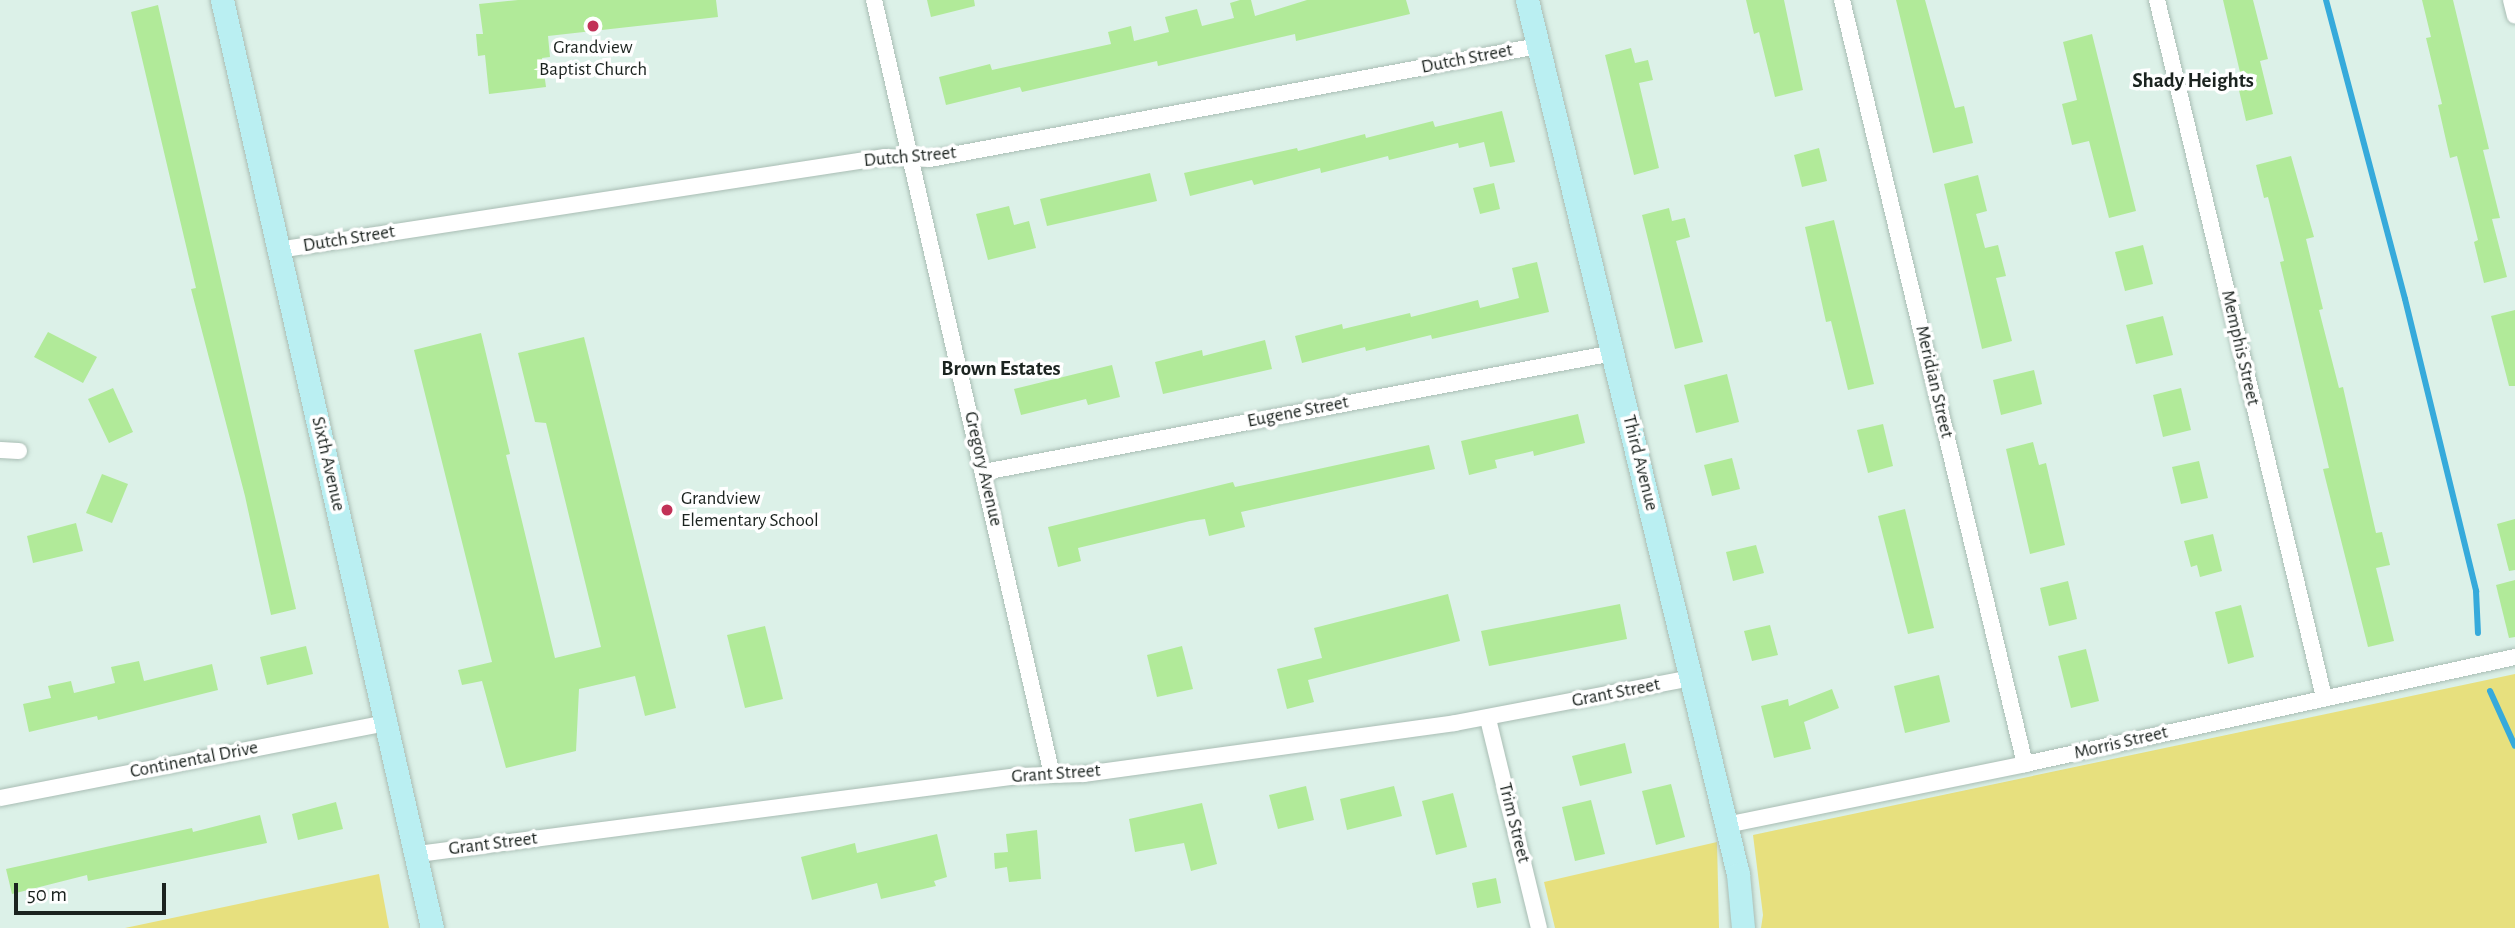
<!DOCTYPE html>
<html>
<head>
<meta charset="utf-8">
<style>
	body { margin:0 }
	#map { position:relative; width:2515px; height:928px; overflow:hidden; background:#dcf1e8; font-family:"Alegreya Sans",sans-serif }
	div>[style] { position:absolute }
	.green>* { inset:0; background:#e7e07e }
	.stream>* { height:6px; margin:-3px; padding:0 3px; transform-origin:3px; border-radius:3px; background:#36aadb }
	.building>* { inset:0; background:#b1ea99 }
	.roads { filter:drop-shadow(0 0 2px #a9bdb4) drop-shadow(0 0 2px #a9bdb4) }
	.street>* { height:16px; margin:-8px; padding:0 8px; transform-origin:8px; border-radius:8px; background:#fff }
	.secondary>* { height:23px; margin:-11.5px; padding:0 11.5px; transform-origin:11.5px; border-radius:11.5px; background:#baeff2 }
	.dots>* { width:19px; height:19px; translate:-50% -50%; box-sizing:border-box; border:4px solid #fff; border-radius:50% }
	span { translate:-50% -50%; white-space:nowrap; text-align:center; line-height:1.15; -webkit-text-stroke:7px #fff; paint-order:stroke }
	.poi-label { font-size:19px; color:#1b231f }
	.left { translate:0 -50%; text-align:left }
	.street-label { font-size:19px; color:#1b231f }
	.neighbourhood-label { font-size:21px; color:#1b231f; font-weight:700 }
	.scale { position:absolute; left:14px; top:883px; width:152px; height:32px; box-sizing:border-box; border:4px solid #1b231f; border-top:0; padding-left:9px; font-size:21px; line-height:24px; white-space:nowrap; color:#1b231f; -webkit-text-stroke:5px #fff; paint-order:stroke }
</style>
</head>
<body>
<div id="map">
	<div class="green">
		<i style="clip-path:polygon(2515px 674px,2515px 928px,1761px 928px,1763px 915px,1753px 835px)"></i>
		<i style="clip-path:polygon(1717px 842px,1719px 928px,1555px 928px,1544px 882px)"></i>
		<i style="clip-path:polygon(379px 874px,389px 928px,125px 928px)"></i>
	</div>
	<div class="stream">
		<i style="left:2326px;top:0;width:309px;rotate:75.2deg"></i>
		<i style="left:2405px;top:299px;width:301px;rotate:76.3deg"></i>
		<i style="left:2476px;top:591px;width:42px;rotate:87.3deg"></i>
		<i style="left:2490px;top:691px;width:60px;rotate:65.6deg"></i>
	</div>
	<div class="building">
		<i style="clip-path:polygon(518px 0,716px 0,718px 17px,548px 36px,550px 57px,542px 58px,546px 87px,489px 94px,485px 55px,478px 56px,476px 34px,483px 34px,479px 4px)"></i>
		<i style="clip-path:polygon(927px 0,974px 0,975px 6px,931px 17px)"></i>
		<i style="clip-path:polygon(1240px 0,1251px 0,1255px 16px,1307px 0,1406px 0,1410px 14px,1296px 41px,1295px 34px,1158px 66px,1157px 61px,1022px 92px,1020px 87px,946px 105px,939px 77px,990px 64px,992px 70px,1111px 44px,1108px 32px,1131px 26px,1134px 41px,1169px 32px,1165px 17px,1197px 9px,1202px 26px,1234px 18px,1230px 3px)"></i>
		<i style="clip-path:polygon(1746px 0,1784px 0,1803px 90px,1775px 97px,1759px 32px,1754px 34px)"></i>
		<i style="clip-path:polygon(1896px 0,1925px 0,1955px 108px,1964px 106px,1973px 143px,1933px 153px)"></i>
		<i style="clip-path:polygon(2223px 0,2253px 0,2268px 59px,2260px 61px,2273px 114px,2246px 121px,2238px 86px,2243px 85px)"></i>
		<i style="clip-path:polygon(2422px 0,2453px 0,2489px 149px,2483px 150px,2500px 218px,2492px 219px,2507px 277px,2484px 283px,2474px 242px,2478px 240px,2457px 156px,2450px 158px,2438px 105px,2442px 104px,2426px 38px,2431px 37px)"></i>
		<i style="clip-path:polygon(158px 5px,296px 609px,271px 615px,245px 496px,191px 289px,196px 288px,131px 12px)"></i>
		<i style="clip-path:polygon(2092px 34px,2136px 211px,2109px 218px,2089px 141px,2072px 145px,2062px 104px,2077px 100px,2063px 42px)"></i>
		<i style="clip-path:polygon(1631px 48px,1635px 63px,1648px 60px,1653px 80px,1639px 83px,1659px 168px,1634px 175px,1605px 55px)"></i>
		<i style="clip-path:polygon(1502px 111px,1515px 162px,1490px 167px,1484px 142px,1459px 148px,1458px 143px,1389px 160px,1388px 156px,1321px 173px,1320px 168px,1254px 185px,1252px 180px,1190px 196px,1184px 173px,1297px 148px,1298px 151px,1365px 134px,1366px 138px,1433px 121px,1435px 127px)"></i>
		<i style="clip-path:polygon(1819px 148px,1827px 181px,1802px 187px,1794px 155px)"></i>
		<i style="clip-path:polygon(2291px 156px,2314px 237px,2306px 239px,2323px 309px,2319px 310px,2339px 388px,2343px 387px,2376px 533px,2382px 532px,2390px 565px,2376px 568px,2394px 641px,2368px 647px,2323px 469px,2329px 468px,2280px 262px,2284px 261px,2268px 197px,2264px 198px,2256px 165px)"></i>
		<i style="clip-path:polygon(1150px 173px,1157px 201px,1047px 226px,1040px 199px)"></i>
		<i style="clip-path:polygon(1978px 175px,1987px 211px,1976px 214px,1985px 248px,1998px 245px,2006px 276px,1996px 278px,2012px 341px,1982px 349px,1944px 184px)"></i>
		<i style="clip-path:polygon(1494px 183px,1500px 209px,1480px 214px,1473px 188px)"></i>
		<i style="clip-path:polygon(1009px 206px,1014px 225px,1029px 221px,1036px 248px,988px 260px,976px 214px)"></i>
		<i style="clip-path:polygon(1669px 208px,1672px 221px,1685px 218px,1690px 237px,1676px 241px,1703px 342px,1675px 349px,1642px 215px)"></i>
		<i style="clip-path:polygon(1834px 220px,1874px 384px,1848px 390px,1831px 321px,1826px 322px,1805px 227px)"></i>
		<i style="clip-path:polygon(2143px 245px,2153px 284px,2125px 291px,2115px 252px)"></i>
		<i style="clip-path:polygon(1537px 262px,1549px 312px,1432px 339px,1431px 335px,1366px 351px,1365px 347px,1302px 363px,1295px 336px,1342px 324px,1343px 329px,1410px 313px,1411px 317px,1478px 300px,1480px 308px,1519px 298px,1512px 268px)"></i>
		<i style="clip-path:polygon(2515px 310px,2515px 386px,2509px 386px,2491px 316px)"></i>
		<i style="clip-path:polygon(2163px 316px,2173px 355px,2136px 364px,2126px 325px)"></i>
		<i style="clip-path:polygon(48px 332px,97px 357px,83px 383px,34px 357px)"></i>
		<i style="clip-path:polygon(481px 333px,510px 454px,506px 455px,555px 658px,601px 647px,546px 423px,535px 422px,518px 353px,584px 337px,676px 708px,645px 716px,635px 676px,579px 689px,576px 751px,506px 768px,482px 681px,462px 685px,458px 670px,492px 662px,414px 350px)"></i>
		<i style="clip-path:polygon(1265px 340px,1272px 369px,1163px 394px,1155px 362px,1202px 350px,1203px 356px)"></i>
		<i style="clip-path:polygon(1112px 365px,1120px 397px,1088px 405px,1086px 399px,1021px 415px,1014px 389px)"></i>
		<i style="clip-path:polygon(2034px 370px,2042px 404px,2001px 415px,1993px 380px)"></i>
		<i style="clip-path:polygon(1727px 374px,1739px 422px,1696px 433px,1684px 385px)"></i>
		<i style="clip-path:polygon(113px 388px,133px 432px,109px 443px,88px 399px)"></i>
		<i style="clip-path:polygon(2181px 388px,2191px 430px,2163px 437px,2153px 395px)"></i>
		<i style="clip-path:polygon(1578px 414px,1585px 443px,1534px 456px,1533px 451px,1495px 460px,1497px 468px,1469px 475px,1461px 441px)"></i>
		<i style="clip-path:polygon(1883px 424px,1893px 466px,1868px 473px,1857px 430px)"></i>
		<i style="clip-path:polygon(2033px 442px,2039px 465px,2046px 463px,2065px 545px,2030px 554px,2006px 449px)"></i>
		<i style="clip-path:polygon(1429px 445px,1435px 469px,1241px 512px,1245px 527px,1209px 536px,1205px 519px,1190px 521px,1078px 548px,1081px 561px,1058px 567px,1048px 527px,1233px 482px,1235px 487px)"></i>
		<i style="clip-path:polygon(1732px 458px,1740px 489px,1712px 496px,1704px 465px)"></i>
		<i style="clip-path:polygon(2199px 461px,2208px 498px,2181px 504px,2172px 467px)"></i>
		<i style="clip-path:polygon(102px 474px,128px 484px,112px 523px,86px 513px)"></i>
		<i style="clip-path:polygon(1905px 509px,1934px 628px,1908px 634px,1878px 516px)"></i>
		<i style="clip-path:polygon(2515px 519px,2515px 570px,2509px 571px,2497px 524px)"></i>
		<i style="clip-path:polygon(76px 523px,83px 551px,33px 563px,27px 536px)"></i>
		<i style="clip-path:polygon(2213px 534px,2222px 571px,2200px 577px,2197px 565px,2191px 567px,2184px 541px)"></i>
		<i style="clip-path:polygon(1756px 545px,1764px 573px,1733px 581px,1726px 552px)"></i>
		<i style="clip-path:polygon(2515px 580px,2515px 637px,2509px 638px,2496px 585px)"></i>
		<i style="clip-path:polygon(2068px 581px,2077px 619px,2049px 626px,2040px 588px)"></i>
		<i style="clip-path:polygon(1448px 594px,1460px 641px,1308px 680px,1314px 702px,1287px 709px,1277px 669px,1322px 658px,1314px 628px)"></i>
		<i style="clip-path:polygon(1620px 604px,1627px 639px,1489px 666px,1481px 631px)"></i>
		<i style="clip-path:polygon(2241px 605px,2254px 657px,2228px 664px,2215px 612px)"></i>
		<i style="clip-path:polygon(1770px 625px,1778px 655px,1752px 661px,1744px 631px)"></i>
		<i style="clip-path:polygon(765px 626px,783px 699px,745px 708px,727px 635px)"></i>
		<i style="clip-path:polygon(306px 646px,313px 674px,267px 685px,260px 657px)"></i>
		<i style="clip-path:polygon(1182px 646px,1193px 689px,1157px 697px,1147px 655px)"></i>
		<i style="clip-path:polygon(2086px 649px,2099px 701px,2071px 708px,2058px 656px)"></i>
		<i style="clip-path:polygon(139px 661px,144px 681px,212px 664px,218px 690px,98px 720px,97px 716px,29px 732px,23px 704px,51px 698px,48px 686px,71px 681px,74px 693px,115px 683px,111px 667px)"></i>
		<i style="clip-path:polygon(1939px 675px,1950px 722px,1905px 733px,1894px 686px)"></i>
		<i style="clip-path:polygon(1832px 689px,1839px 708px,1804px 722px,1811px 749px,1774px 758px,1761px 706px,1788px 699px,1789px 706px)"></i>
		<i style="clip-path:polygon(1625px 743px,1632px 773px,1580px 786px,1572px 756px)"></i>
		<i style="clip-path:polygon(1671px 784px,1685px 837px,1656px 845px,1642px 791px)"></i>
		<i style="clip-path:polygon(1306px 786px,1314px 820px,1278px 829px,1269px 795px)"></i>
		<i style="clip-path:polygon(1394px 786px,1402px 816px,1347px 830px,1340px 799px)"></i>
		<i style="clip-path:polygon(1453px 793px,1467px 847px,1436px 855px,1422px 801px)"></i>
		<i style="clip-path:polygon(1591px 800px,1605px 854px,1575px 861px,1562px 807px)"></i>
		<i style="clip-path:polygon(336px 802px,343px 829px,298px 840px,292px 814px)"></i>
		<i style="clip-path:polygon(1202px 803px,1217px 864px,1191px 871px,1184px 843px,1135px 852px,1129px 819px)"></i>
		<i style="clip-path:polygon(260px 815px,267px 843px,88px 881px,87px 875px,12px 894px,6px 869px,192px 828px,193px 832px)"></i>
		<i style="clip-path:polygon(1037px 830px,1041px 879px,1009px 882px,1007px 867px,995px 869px,994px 853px,1008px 852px,1006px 834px)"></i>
		<i style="clip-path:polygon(937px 834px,947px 877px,934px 881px,936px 886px,881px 899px,877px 883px,812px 900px,801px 857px,855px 843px,857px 853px)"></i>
		<i style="clip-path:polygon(1496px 878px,1501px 903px,1477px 908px,1472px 883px)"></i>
	</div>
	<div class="roads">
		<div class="street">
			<i style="left:874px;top:0;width:795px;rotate:77.06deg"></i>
			<i style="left:1842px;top:0;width:786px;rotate:76.53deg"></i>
			<i style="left:2157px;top:0;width:717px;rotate:76.53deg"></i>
			<i style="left:2511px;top:0;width:16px;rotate:76deg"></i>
			<i style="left:278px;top:250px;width:614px;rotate:-8.71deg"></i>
			<i style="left:885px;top:157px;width:45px;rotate:2.5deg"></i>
			<i style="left:930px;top:159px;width:618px;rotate:-10.53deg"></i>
			<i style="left:0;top:450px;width:19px;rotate:3deg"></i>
			<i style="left:984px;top:472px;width:640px;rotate:-10.71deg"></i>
			<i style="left:1488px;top:719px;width:215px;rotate:76.3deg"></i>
			<i style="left:0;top:798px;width:394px;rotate:-11deg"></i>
			<i style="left:1726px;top:825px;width:305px;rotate:-11.5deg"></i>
			<i style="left:2025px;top:764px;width:502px;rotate:-12.32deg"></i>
			<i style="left:418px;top:854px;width:605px;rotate:-7.41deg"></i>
			<i style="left:1018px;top:776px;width:66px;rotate:-1.7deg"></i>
			<i style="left:1084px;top:774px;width:374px;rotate:-7.8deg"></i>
			<i style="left:1455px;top:723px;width:240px;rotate:-10.8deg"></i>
		</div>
		<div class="secondary">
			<i style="left:222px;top:0;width:951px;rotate:77.25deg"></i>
			<i style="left:1527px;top:0;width:899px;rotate:76.43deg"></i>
			<i style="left:1738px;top:874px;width:54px;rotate:84.7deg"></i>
		</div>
	</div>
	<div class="dots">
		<i style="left:593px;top:26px;background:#c23257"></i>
		<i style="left:667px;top:510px;background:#c23257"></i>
	</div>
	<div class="poi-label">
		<span style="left:593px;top:59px">Grandview<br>Baptist Church</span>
		<span class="left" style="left:681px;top:510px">Grandview<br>Elementary School</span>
	</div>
	<div class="street-label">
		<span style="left:1467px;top:59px;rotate:-11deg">Dutch Street</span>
		<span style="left:910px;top:157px;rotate:-5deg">Dutch Street</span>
		<span style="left:349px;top:239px;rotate:-9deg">Dutch Street</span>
		<span style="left:2240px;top:348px;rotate:77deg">Memphis Street</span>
		<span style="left:1934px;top:382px;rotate:77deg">Meridian Street</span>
		<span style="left:1298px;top:412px;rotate:-11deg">Eugene Street</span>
		<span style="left:1640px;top:463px;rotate:76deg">Third Avenue</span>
		<span style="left:328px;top:464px;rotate:77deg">Sixth Avenue</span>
		<span style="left:983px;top:469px;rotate:77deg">Gregory Avenue</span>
		<span style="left:1616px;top:693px;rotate:-11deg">Grant Street</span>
		<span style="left:2121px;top:743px;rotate:-13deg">Morris Street</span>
		<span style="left:194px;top:760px;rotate:-11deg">Continental Drive</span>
		<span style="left:1056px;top:774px;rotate:-4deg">Grant Street</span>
		<span style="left:1514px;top:823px;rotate:76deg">Trim Street</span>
		<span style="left:493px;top:844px;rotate:-7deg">Grant Street</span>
	</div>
	<div class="neighbourhood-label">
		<span style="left:2193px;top:81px">Shady Heights</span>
		<span style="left:1001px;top:369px">Brown Estates</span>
	</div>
	<div class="scale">50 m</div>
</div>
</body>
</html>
